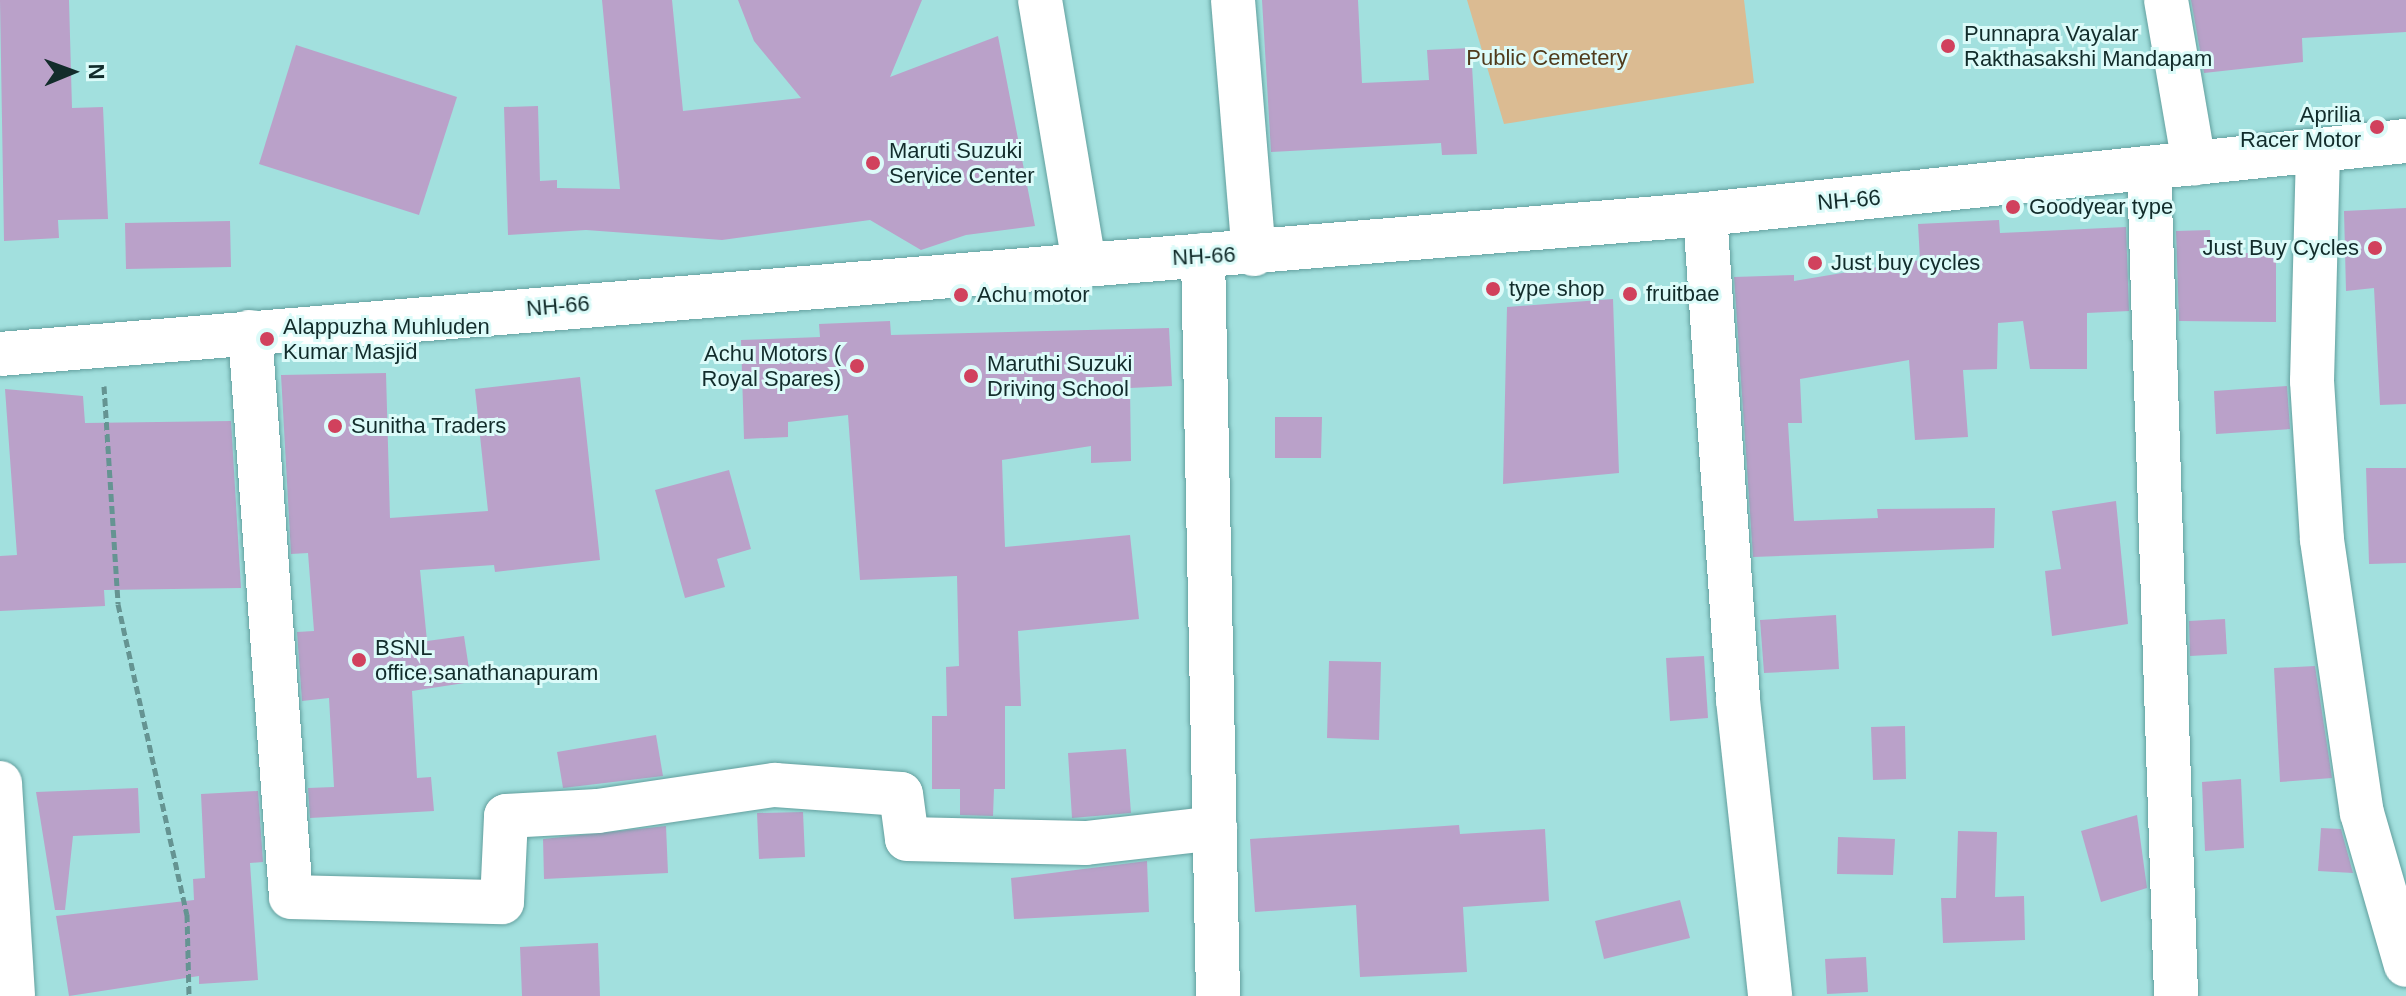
<!DOCTYPE html>
<html>
<head>
<meta charset="utf-8">
<style>
	body { margin:0 }
	#map { position:relative; width:2406px; height:996px; overflow:hidden; background:#a2e0de; font-family:Helvetica,sans-serif }
	div>[style] { position:absolute }
	.green>* { inset:0; background:#dbbb92 }
	.building>* { inset:0; background:#baa1c9 }
	.path>* { height:5px; margin-top:-2.5px; transform-origin:0; background:repeating-linear-gradient(90deg,#659492 0 8px,transparent 0 12px) }
	.roads { filter:drop-shadow(0 0 2px #629f9e) drop-shadow(0 0 2px #629f9e) }
	.street>* { height:44px; margin:-22px; padding:0 22px; transform-origin:22px; border-radius:22px; background:#fff }
	.primary>* { height:44px; margin:-22px; padding:0 22px; transform-origin:22px; border-radius:22px; background:#fff }
	.dots>* { width:22px; height:22px; translate:-50% -50%; box-sizing:border-box; border:4px solid #dcfbf9; border-radius:50% }
	span { translate:-50% -50%; white-space:nowrap; text-align:center; line-height:1.15; -webkit-text-stroke:6px #dcfbf9; paint-order:stroke }
	.poi-label { font-size:22px; color:#122c2b }
	.left { translate:0 -50%; text-align:left }
	.right { translate:-100% -50%; text-align:right }
	.park-label { font-size:22px; color:#513b1c }
	.street-label { font-size:22px; color:#122c2b }
	.north { position:absolute; left:32px; top:32px; width:80px; height:80px; -webkit-text-stroke:6px #dcfbf9; paint-order:stroke; rotate:89deg; font-size:22px; font-weight:700; line-height:32px; text-align:center; color:#122c2b }
	.north::after { content:''; display:block; margin:auto; width:28px; height:36px; background:#122c2b; clip-path:polygon(50% 0,100% 100%,50% 72%,0 100%) }
</style>
</head>
<body>
<div id="map">
	<div class="green">
		<i style="clip-path:polygon(1467px 0,1744px 0,1754px 83px,1504px 124px)"></i>
	</div>
	<div class="building">
		<i style="clip-path:polygon(0 0,69px 0,72px 108px,103px 107px,108px 219px,58px 220px,59px 238px,4px 241px)"></i>
		<i style="clip-path:polygon(602px 0,672px 0,683px 111px,801px 98px,754px 41px,738px 0,922px 0,890px 77px,998px 36px,1035px 226px,966px 235px,921px 250px,870px 220px,722px 240px,586px 230px,508px 235px,504px 107px,538px 106px,540px 181px,557px 180px,557px 188px,620px 189px)"></i>
		<i style="clip-path:polygon(1262px 0,1358px 0,1362px 83px,1429px 80px,1427px 50px,1471px 48px,1477px 154px,1442px 155px,1441px 143px,1271px 152px)"></i>
		<i style="clip-path:polygon(2191px 0,2406px 0,2406px 32px,2302px 38px,2303px 62px,2204px 73px)"></i>
		<i style="clip-path:polygon(296px 45px,457px 97px,419px 215px,259px 164px)"></i>
		<i style="clip-path:polygon(2406px 208px,2406px 404px,2380px 405px,2374px 288px,2346px 291px,2344px 211px)"></i>
		<i style="clip-path:polygon(1999px 220px,2000px 233px,2126px 227px,2129px 311px,2087px 313px,2087px 369px,2030px 369px,2023px 321px,1998px 323px,1997px 369px,1963px 370px,1968px 437px,1915px 440px,1909px 360px,1800px 379px,1802px 423px,1788px 423px,1794px 521px,1878px 518px,1877px 509px,1995px 508px,1994px 548px,1753px 557px,1734px 277px,1794px 275px,1794px 281px,1920px 260px,1918px 224px)"></i>
		<i style="clip-path:polygon(230px 221px,231px 267px,126px 269px,125px 223px)"></i>
		<i style="clip-path:polygon(2210px 230px,2211px 253px,2276px 253px,2276px 322px,2179px 321px,2176px 231px)"></i>
		<i style="clip-path:polygon(1613px 299px,1619px 473px,1503px 484px,1507px 307px)"></i>
		<i style="clip-path:polygon(890px 321px,891px 335px,1169px 328px,1172px 386px,1130px 388px,1131px 461px,1091px 463px,1091px 446px,1002px 460px,1005px 547px,1130px 535px,1139px 619px,1018px 631px,1021px 706px,1005px 706px,1005px 789px,994px 789px,993px 816px,960px 815px,960px 789px,932px 789px,932px 716px,947px 716px,946px 667px,959px 666px,957px 576px,860px 580px,848px 415px,788px 422px,788px 437px,744px 439px,741px 340px,820px 337px,819px 324px)"></i>
		<i style="clip-path:polygon(386px 373px,390px 518px,488px 511px,475px 389px,580px 377px,600px 560px,495px 572px,494px 565px,420px 570px,427px 641px,464px 636px,471px 682px,412px 691px,417px 778px,431px 777px,434px 811px,310px 818px,308px 788px,334px 787px,329px 698px,302px 701px,297px 632px,314px 631px,308px 553px,291px 554px,281px 375px)"></i>
		<i style="clip-path:polygon(2287px 386px,2290px 429px,2216px 434px,2214px 391px)"></i>
		<i style="clip-path:polygon(5px 389px,83px 396px,85px 423px,231px 421px,241px 588px,104px 590px,105px 606px,0 611px,0 556px,17px 555px)"></i>
		<i style="clip-path:polygon(1275px 417px,1322px 417px,1321px 458px,1275px 458px)"></i>
		<i style="clip-path:polygon(2366px 468px,2406px 468px,2406px 563px,2369px 564px)"></i>
		<i style="clip-path:polygon(729px 470px,751px 549px,717px 559px,725px 587px,685px 598px,655px 490px)"></i>
		<i style="clip-path:polygon(2116px 501px,2128px 624px,2052px 636px,2045px 571px,2061px 569px,2052px 511px)"></i>
		<i style="clip-path:polygon(1836px 615px,1839px 669px,1764px 673px,1760px 620px)"></i>
		<i style="clip-path:polygon(2225px 619px,2227px 654px,2190px 656px,2189px 621px)"></i>
		<i style="clip-path:polygon(1704px 656px,1708px 718px,1670px 721px,1666px 658px)"></i>
		<i style="clip-path:polygon(1329px 661px,1381px 662px,1379px 740px,1327px 738px)"></i>
		<i style="clip-path:polygon(2315px 666px,2332px 778px,2280px 782px,2274px 668px)"></i>
		<i style="clip-path:polygon(1905px 726px,1906px 779px,1873px 780px,1871px 727px)"></i>
		<i style="clip-path:polygon(656px 735px,663px 776px,563px 788px,557px 752px)"></i>
		<i style="clip-path:polygon(1126px 749px,1131px 813px,1072px 818px,1068px 753px)"></i>
		<i style="clip-path:polygon(2241px 779px,2244px 848px,2205px 851px,2202px 782px)"></i>
		<i style="clip-path:polygon(138px 788px,140px 833px,73px 836px,65px 910px,55px 910px,36px 792px)"></i>
		<i style="clip-path:polygon(258px 791px,263px 862px,250px 863px,258px 980px,199px 984px,199px 976px,69px 996px,56px 916px,194px 900px,193px 879px,205px 878px,201px 794px)"></i>
		<i style="clip-path:polygon(803px 812px,805px 857px,759px 859px,757px 813px)"></i>
		<i style="clip-path:polygon(2137px 815px,2147px 888px,2101px 902px,2081px 831px)"></i>
		<i style="clip-path:polygon(1459px 825px,1460px 834px,1545px 829px,1549px 901px,1463px 907px,1467px 972px,1360px 977px,1356px 905px,1255px 912px,1250px 839px)"></i>
		<i style="clip-path:polygon(666px 826px,668px 873px,544px 879px,543px 839px)"></i>
		<i style="clip-path:polygon(2321px 828px,2341px 829px,2353px 873px,2318px 871px)"></i>
		<i style="clip-path:polygon(1958px 831px,1997px 832px,1995px 897px,2024px 896px,2025px 940px,1943px 943px,1941px 898px,1956px 898px)"></i>
		<i style="clip-path:polygon(1838px 837px,1895px 839px,1893px 875px,1837px 874px)"></i>
		<i style="clip-path:polygon(1147px 861px,1149px 912px,1014px 919px,1011px 878px)"></i>
		<i style="clip-path:polygon(1680px 900px,1690px 938px,1604px 959px,1595px 921px)"></i>
		<i style="clip-path:polygon(598px 943px,600px 996px,522px 996px,520px 947px)"></i>
		<i style="clip-path:polygon(1866px 957px,1868px 992px,1827px 994px,1825px 959px)"></i>
	</div>
	<div class="path">
		<i style="left:104px;top:386px;width:218px;rotate:86.3deg"></i>
		<i style="left:118px;top:604px;width:318px;rotate:77.5deg"></i>
		<i style="left:187px;top:914px;width:82px;rotate:88.6deg"></i>
	</div>
	<div class="roads">
		<div class="street">
			<i style="left:1040px;top:0;width:268px;rotate:80.5deg"></i>
			<i style="left:1233px;top:0;width:255px;rotate:85.3deg"></i>
			<i style="left:2166px;top:0;width:166px;rotate:80.3deg"></i>
			<i style="left:2318px;top:152px;width:229px;rotate:91.5deg"></i>
			<i style="left:2312px;top:381px;width:159px;rotate:86.4deg"></i>
			<i style="left:2322px;top:540px;width:276px;rotate:81.7deg"></i>
			<i style="left:2362px;top:813px;width:158px;rotate:73.9deg"></i>
			<i style="left:2149px;top:172px;width:824px;rotate:88.12deg"></i>
			<i style="left:1705px;top:214px;width:487px;rotate:86.1deg"></i>
			<i style="left:1738px;top:700px;width:298px;rotate:83.8deg"></i>
			<i style="left:1203px;top:255px;width:741px;rotate:88.84deg"></i>
			<i style="left:250px;top:332px;width:566px;rotate:85.85deg"></i>
			<i style="left:291px;top:897px;width:211px;rotate:1.4deg"></i>
			<i style="left:502px;top:902px;width:86px;rotate:-87.3deg"></i>
			<i style="left:506px;top:816px;width:92px;rotate:-3.1deg"></i>
			<i style="left:598px;top:811px;width:179px;rotate:-8.4deg"></i>
			<i style="left:775px;top:785px;width:126px;rotate:4.1deg"></i>
			<i style="left:901px;top:794px;width:45px;rotate:82.4deg"></i>
			<i style="left:907px;top:839px;width:179px;rotate:1.3deg"></i>
			<i style="left:1086px;top:843px;width:130px;rotate:-6.6deg"></i>
			<i style="left:0;top:783px;width:213px;rotate:86.5deg"></i>
		</div>
		<div class="primary">
			<i style="left:0;top:354px;width:1711px;rotate:-4.69deg"></i>
			<i style="left:1705px;top:214px;width:705px;rotate:-5.95deg"></i>
		</div>
	</div>
	<div class="dots">
		<i style="left:1948px;top:46px;background:#d1415d"></i>
		<i style="left:2377px;top:127px;background:#d1415d"></i>
		<i style="left:873px;top:163px;background:#d1415d"></i>
		<i style="left:2013px;top:207px;background:#d1415d"></i>
		<i style="left:2375px;top:248px;background:#d1415d"></i>
		<i style="left:1815px;top:263px;background:#d1415d"></i>
		<i style="left:1493px;top:289px;background:#d1415d"></i>
		<i style="left:1630px;top:294px;background:#d1415d"></i>
		<i style="left:961px;top:295px;background:#d1415d"></i>
		<i style="left:267px;top:339px;background:#d1415d"></i>
		<i style="left:857px;top:366px;background:#d1415d"></i>
		<i style="left:971px;top:376px;background:#d1415d"></i>
		<i style="left:335px;top:426px;background:#d1415d"></i>
		<i style="left:359px;top:660px;background:#d1415d"></i>
	</div>
	<div class="poi-label">
		<span class="left" style="left:1964px;top:46px">Punnapra Vayalar<br>Rakthasakshi Mandapam</span>
		<span class="right" style="left:2361px;top:127px">Aprilia<br>Racer Motor</span>
		<span class="left" style="left:889px;top:163px">Maruti Suzuki<br>Service Center</span>
		<span class="left" style="left:2029px;top:207px">Goodyear type</span>
		<span class="right" style="left:2359px;top:248px">Just Buy Cycles</span>
		<span class="left" style="left:1831px;top:263px">Just buy cycles</span>
		<span class="left" style="left:1509px;top:289px">type shop</span>
		<span class="left" style="left:1646px;top:294px">fruitbae</span>
		<span class="left" style="left:977px;top:295px">Achu motor</span>
		<span class="left" style="left:283px;top:339px">Alappuzha Muhluden<br>Kumar Masjid</span>
		<span class="right" style="left:841px;top:366px">Achu Motors (<br>Royal Spares)</span>
		<span class="left" style="left:987px;top:376px">Maruthi Suzuki<br>Driving School</span>
		<span class="left" style="left:351px;top:426px">Sunitha Traders</span>
		<span class="left" style="left:375px;top:660px">BSNL<br>office,sanathanapuram</span>
	</div>
	<div class="park-label">
		<span style="left:1547px;top:58px">Public Cemetery</span>
	</div>
	<div class="street-label">
		<span style="left:1849px;top:200px;rotate:-5deg">NH-66</span>
		<span style="left:1204px;top:256px;rotate:-3deg">NH-66</span>
		<span style="left:558px;top:306px;rotate:-5deg">NH-66</span>
	</div>
	<div class="north">N</div>
</div>
</body>
</html>
